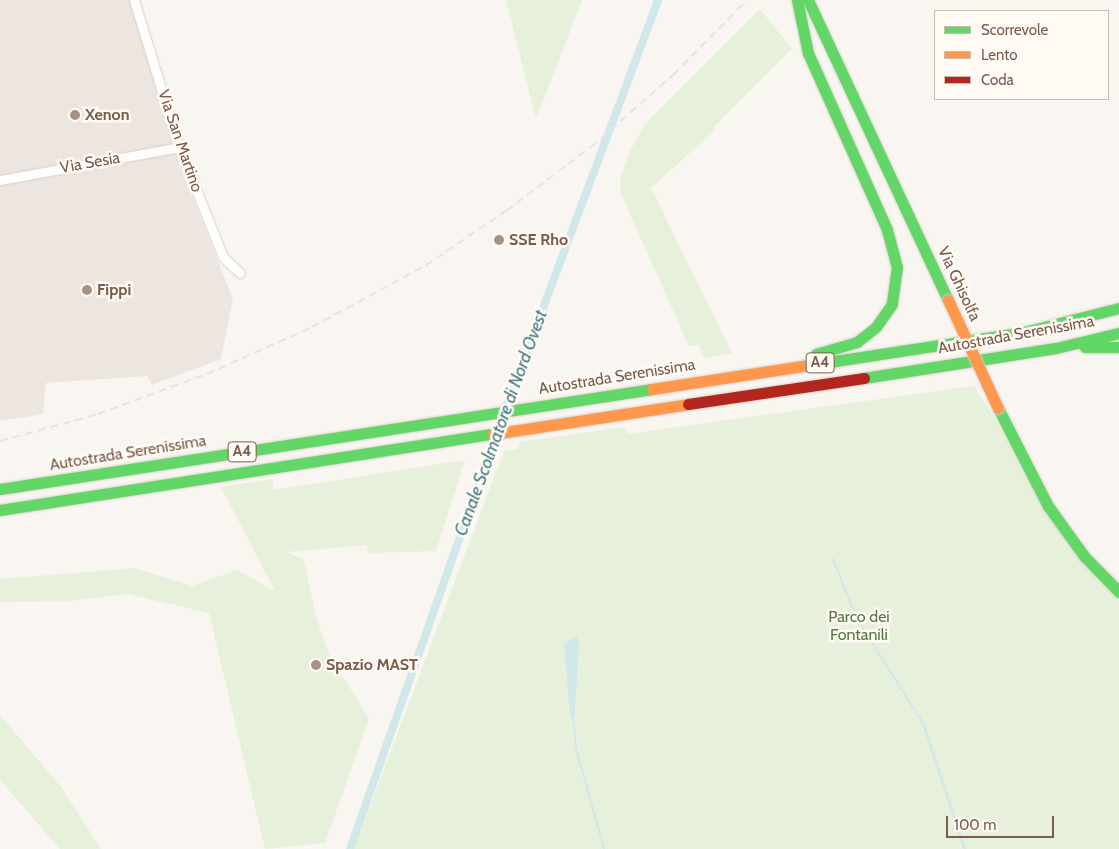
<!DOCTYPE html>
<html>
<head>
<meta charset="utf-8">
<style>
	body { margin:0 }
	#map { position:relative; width:1119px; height:849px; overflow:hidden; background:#f9f5f0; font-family:Cabin,sans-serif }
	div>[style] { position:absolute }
	.industrial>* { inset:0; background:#ede5e0 }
	.green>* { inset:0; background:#e7f0db }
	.water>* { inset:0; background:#d0e8ea }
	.stream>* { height:2px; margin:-1px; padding:0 1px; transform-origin:1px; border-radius:1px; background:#d0e8ea }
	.canal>* { height:8px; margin:-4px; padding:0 4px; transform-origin:4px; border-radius:4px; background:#d0e8ea }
	.roads { filter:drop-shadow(0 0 1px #d7d1cb) drop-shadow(0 0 1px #d7d1cb) }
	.street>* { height:9px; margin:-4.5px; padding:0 4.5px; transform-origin:4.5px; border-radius:4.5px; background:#fefefd }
	.fast>* { height:11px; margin:-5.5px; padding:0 5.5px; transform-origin:5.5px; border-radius:5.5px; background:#63d668 }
	.slow>* { height:11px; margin:-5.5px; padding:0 5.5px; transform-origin:5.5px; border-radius:5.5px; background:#ff974d }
	.jam>* { height:11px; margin:-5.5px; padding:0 5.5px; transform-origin:5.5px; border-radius:5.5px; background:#b3261e }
	.rail>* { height:2px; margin-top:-1px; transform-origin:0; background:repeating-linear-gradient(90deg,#e6e3e7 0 8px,transparent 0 13px) }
	.bridges { filter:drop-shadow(0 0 1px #d9d2cb) drop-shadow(0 0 1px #d9d2cb) }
	.slow-bridge>* { height:11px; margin:-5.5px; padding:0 5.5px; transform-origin:5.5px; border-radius:5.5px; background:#ff974d }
	.dots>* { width:14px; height:14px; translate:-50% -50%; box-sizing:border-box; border:2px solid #fffaf3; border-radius:50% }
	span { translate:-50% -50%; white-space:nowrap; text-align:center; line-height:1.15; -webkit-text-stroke:5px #fffaf3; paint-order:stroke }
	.shield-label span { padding:1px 4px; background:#fffaf3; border:1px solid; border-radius:4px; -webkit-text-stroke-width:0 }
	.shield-label { font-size:15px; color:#7a5c4d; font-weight:700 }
	.poi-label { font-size:16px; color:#7a5c4d; font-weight:700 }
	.left { translate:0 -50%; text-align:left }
	.street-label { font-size:16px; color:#7a5c4d }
	.park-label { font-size:16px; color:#537a41 }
	.water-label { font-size:18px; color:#437c86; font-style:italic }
	.legend { position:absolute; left:934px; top:10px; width:175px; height:90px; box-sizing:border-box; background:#fffaf3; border:1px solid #cabbb1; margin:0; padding:6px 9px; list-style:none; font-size:15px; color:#7a5c4d }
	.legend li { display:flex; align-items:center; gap:10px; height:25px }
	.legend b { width:25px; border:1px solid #cabbb1 }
	.scale { position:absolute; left:946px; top:816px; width:108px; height:22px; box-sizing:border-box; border:2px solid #7a5c4d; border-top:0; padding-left:6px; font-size:15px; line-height:18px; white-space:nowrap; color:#7a5c4d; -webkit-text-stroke:4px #fffaf3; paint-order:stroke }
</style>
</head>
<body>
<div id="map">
	<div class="industrial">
		<i style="clip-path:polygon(0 0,132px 0,179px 164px,233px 299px,221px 359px,152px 385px,147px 376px,46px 383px,43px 414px,0 421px)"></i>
	</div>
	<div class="green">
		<i style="clip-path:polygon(506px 0,582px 0,536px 119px)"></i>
		<i style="clip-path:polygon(760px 9px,792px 49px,715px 126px,712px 133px,651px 188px,732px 353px,704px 358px,699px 345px,689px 346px,621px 194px,620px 180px,629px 153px,645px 124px)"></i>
		<i style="clip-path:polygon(974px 386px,1070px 537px,1119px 580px,1119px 849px,354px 849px,504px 451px,518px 449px,520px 442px,624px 427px,627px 434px)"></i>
		<i style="clip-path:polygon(465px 460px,436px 551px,368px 553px,367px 545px,286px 552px,304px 560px,316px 617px,329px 654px,369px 719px,325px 843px,265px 849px,209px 613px,128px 594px,67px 601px,0 602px,0 579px,135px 568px,192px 586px,237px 570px,275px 591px,221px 487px,272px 479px,274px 490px)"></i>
		<i style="clip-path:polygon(0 715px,61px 787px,101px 849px,60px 849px,0 780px)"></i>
	</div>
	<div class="water">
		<i style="clip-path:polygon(576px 636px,579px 642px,574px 726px,570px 714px,564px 644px)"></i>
	</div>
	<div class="stream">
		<i style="left:833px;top:559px;width:65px;rotate:68.2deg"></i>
		<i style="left:857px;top:619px;width:123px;rotate:57.6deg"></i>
		<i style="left:923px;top:723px;width:133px;rotate:71.6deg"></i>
		<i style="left:574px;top:726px;width:22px;rotate:85deg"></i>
		<i style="left:576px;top:748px;width:105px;rotate:74.5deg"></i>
	</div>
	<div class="canal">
		<i style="left:350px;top:849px;width:469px;rotate:-70.6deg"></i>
		<i style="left:506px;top:407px;width:434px;rotate:-69.5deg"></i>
	</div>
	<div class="roads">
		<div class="street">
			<i style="left:134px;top:0;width:154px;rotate:73deg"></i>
			<i style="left:179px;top:147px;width:118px;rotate:68.2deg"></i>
			<i style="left:223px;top:257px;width:23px;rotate:43deg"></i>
			<i style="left:0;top:180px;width:182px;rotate:-10.4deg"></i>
		</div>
		<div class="fast">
			<i style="left:797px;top:0;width:54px;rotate:78.3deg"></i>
			<i style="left:808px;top:53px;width:194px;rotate:65.9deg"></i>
			<i style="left:887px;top:230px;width:38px;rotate:75deg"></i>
			<i style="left:897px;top:267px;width:37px;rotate:98deg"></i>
			<i style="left:892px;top:304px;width:28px;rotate:125deg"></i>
			<i style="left:876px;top:327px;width:24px;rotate:142deg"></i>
			<i style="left:857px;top:342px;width:43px;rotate:163.7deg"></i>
			<i style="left:808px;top:0;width:331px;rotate:65deg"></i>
			<i style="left:1085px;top:347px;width:34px"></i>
			<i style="left:822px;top:363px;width:204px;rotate:-8.7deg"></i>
			<i style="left:1024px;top:332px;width:98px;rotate:-14.2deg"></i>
			<i style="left:864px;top:378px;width:194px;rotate:-8.9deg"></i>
			<i style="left:1056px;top:348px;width:65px;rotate:-13.4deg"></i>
			<i style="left:998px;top:408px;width:110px;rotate:63deg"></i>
			<i style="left:1048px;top:506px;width:62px;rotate:54.2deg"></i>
			<i style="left:1084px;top:556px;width:50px;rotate:45.8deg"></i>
			<i style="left:0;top:489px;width:660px;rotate:-8.72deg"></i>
			<i style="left:0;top:510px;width:499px;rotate:-8.8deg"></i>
		</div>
		<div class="slow">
			<i style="left:652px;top:389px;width:172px;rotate:-8.7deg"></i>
			<i style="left:493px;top:434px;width:197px;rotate:-8.7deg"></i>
		</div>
		<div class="jam">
			<i style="left:688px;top:404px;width:178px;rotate:-8.4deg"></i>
		</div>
	</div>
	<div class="rail">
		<i style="left:0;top:441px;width:102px;rotate:-15.4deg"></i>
		<i style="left:98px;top:414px;width:116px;rotate:-20.2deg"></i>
		<i style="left:207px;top:374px;width:115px;rotate:-24.1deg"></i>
		<i style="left:312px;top:327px;width:128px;rotate:-28.4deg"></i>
		<i style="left:425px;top:266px;width:98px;rotate:-34.2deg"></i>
		<i style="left:506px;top:211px;width:106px;rotate:-37deg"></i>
		<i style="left:591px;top:147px;width:109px;rotate:-41.3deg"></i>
		<i style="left:673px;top:75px;width:105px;rotate:-45.4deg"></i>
	</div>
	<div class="bridges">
		<div class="slow-bridge">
			<i style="left:948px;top:300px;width:119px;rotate:65.2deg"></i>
		</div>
	</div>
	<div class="dots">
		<i style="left:75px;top:115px;background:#a69286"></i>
		<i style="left:499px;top:240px;background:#a69286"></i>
		<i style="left:87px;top:290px;background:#a69286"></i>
		<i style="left:316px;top:665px;background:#a69286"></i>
	</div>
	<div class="shield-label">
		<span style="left:820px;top:363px">A4</span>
		<span style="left:242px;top:452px">A4</span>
	</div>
	<div class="poi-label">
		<span class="left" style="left:85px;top:115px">Xenon</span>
		<span class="left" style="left:509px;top:240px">SSE Rho</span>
		<span class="left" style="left:97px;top:290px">Fippi</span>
		<span class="left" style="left:326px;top:665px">Spazio MAST</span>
	</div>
	<div class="street-label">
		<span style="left:180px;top:141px;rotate:71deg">Via San Martino</span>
		<span style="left:90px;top:163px;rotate:-10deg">Via Sesia</span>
		<span style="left:959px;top:284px;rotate:65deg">Via Ghisolfa</span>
		<span style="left:1016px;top:335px;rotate:-10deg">Autostrada Serenissima</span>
		<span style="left:617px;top:377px;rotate:-9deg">Autostrada Serenissima</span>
		<span style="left:128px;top:453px;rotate:-9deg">Autostrada Serenissima</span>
	</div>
	<div class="park-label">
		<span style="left:859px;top:626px">Parco dei<br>Fontanili</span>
	</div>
	<div class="water-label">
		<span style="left:501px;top:423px;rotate:-70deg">Canale Scolmatore di Nord Ovest</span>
	</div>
	<ul class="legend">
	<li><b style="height:6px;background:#63d668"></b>Scorrevole</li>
	<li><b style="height:6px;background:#ff974d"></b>Lento</li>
	<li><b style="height:6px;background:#b3261e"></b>Coda</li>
	</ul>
	<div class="scale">100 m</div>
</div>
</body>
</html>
